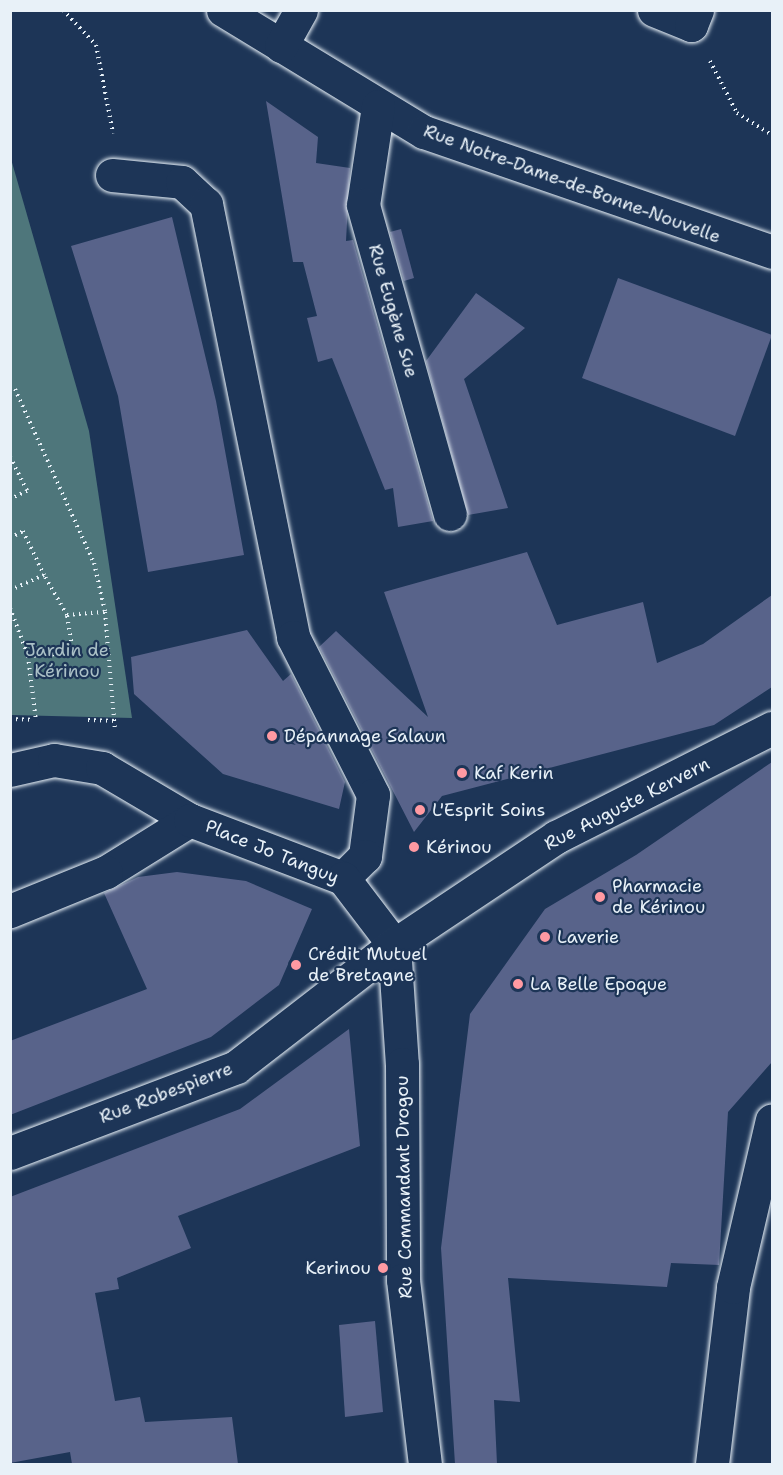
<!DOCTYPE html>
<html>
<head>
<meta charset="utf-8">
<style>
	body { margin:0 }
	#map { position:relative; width:783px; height:1475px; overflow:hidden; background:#1d3557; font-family:"Shantell Sans",sans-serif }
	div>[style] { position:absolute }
	.green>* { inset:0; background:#4e767b }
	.building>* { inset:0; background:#58638a }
	.path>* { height:4px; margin-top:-2px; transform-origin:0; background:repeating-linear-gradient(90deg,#e8f1f8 0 1.5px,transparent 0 6px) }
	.roads { filter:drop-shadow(0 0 2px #e8f1f8) drop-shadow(0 0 2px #e8f1f8) }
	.minor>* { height:33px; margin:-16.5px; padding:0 16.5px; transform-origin:16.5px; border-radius:16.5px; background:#1d3557 }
	.tertiary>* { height:33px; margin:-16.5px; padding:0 16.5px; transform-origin:16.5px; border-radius:16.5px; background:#1d3557 }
	.dots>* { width:16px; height:16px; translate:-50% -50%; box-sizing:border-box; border:3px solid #1d3557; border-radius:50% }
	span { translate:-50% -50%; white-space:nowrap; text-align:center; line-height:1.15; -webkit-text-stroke:4.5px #1d3557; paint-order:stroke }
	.street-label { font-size:18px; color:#e8f1f8 }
	.park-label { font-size:18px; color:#aac0c6 }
	.poi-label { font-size:18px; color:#e8f1f8 }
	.left { translate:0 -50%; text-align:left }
	.right { translate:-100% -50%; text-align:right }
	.frame { position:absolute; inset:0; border:12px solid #e8f1f8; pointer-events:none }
</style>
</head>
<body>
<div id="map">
	<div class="green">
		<i style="clip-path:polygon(11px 159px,89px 431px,132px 718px,11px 715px)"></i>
	</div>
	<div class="building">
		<i style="clip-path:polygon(266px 101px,318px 137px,316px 163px,350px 168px,346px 241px,353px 240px,433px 521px,398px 527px,393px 488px,385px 490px,332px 358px,318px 362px,307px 318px,317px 316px,303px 262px,293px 262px)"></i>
		<i style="clip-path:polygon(172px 217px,216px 401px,244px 555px,148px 572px,118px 396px,71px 246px)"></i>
		<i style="clip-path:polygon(401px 229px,414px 278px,404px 281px,390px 232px)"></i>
		<i style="clip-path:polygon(618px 278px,772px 335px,735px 436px,582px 378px)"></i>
		<i style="clip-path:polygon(476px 293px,525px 328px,464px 379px,508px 508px,468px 515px,426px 361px)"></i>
		<i style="clip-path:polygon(527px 552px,557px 625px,643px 602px,657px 663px,703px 644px,772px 595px,772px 687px,714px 725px,442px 796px,414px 832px,319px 647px,336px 631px,428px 717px,384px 592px)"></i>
		<i style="clip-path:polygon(247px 630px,283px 681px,291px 674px,345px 782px,339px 809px,223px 774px,134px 694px,131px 657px)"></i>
		<i style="clip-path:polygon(772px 762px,772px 1062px,728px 1112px,719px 1265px,671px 1263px,667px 1287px,508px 1278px,520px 1402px,494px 1400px,497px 1464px,455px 1464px,441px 1248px,470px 1014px,545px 909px,636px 855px)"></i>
		<i style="clip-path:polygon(177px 872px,246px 881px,312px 909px,279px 985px,211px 1037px,10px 1115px,10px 1041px,147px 989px,104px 893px,138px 877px)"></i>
		<i style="clip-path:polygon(349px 1029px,360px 1146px,178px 1216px,191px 1248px,117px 1278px,119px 1289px,95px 1293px,115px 1401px,140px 1397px,145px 1422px,232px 1417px,238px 1464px,72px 1464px,70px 1452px,10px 1463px,10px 1197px,240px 1109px)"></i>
		<i style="clip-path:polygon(375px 1321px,383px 1412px,345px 1417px,339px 1325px)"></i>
	</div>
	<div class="path">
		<i style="left:63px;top:10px;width:48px;rotate:46.7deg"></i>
		<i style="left:96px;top:45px;width:90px;rotate:79.1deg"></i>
		<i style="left:710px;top:61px;width:59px;rotate:62.6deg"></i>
		<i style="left:737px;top:113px;width:41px;rotate:32.2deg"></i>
		<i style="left:10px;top:391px;width:5px;rotate:-22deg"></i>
		<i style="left:15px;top:389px;width:191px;rotate:65.6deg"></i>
		<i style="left:94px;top:563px;width:50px;rotate:77.3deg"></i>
		<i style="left:105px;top:612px;width:118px;rotate:85.2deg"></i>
		<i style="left:10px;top:457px;width:38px;rotate:63deg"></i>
		<i style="left:27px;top:491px;width:19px;rotate:155deg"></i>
		<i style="left:10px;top:538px;width:15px;rotate:-28deg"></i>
		<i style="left:23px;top:531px;width:49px;rotate:64.5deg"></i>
		<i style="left:44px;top:575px;width:37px;rotate:156deg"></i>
		<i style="left:10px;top:608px;width:51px;rotate:69.4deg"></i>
		<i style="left:28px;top:656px;width:65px;rotate:83deg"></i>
		<i style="left:67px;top:615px;width:38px;rotate:-5deg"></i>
		<i style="left:28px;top:656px;width:45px;rotate:-3.8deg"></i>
		<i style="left:73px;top:653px;width:38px;rotate:-99deg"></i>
		<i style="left:67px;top:615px;width:46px;rotate:-119.9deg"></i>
		<i style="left:10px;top:719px;width:23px;rotate:2deg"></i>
		<i style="left:88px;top:720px;width:30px;rotate:2deg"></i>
	</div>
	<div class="roads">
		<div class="minor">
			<i style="left:223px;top:10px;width:235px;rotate:31.3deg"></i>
			<i style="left:424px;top:132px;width:368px;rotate:19deg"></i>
			<i style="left:654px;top:10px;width:40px;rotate:22deg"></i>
			<i style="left:691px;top:25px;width:16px;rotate:-68deg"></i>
			<i style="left:281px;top:46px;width:41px;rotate:-60.9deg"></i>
			<i style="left:378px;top:106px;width:100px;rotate:98.6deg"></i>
			<i style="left:363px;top:205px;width:321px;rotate:74.3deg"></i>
			<i style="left:112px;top:175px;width:70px;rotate:5.7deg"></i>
			<i style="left:182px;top:182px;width:33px;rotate:43deg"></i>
			<i style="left:206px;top:204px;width:442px;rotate:78.6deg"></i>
			<i style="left:293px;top:637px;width:177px;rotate:63.1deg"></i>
			<i style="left:373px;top:795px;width:62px;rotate:97.5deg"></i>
			<i style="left:365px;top:856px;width:31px;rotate:135deg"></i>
			<i style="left:10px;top:770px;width:45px;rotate:-12.8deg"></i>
			<i style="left:54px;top:760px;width:49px;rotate:9.5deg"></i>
			<i style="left:102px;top:768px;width:102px;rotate:30.6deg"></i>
			<i style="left:190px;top:820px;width:99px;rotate:148.2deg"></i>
			<i style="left:106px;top:872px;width:104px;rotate:157.9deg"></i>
			<i style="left:190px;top:820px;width:164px;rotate:20.8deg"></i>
			<i style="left:343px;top:878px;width:84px;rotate:52.7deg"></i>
			<i style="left:712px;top:1464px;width:178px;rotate:-83.2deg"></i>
			<i style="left:733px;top:1287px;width:171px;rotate:-76.9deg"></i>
		</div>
		<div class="tertiary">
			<i style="left:394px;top:945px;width:119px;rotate:86.2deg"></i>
			<i style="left:402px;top:1064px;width:216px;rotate:89.7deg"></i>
			<i style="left:403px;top:1280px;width:185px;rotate:83.2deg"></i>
			<i style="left:10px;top:1153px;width:242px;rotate:-20.8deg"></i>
			<i style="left:236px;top:1067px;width:200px;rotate:-37.7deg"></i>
			<i style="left:394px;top:945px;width:195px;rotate:-33.7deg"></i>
			<i style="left:556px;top:837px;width:242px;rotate:-26.8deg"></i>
		</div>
	</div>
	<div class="dots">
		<i style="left:272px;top:736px;background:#ff9aa2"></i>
		<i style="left:462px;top:773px;background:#ff9aa2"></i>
		<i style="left:420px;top:810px;background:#ff9aa2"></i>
		<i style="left:414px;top:847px;background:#ff9aa2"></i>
		<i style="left:600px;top:897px;background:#ff9aa2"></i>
		<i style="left:545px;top:937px;background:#ff9aa2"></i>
		<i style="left:296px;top:965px;background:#ff9aa2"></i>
		<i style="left:518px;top:984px;background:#ff9aa2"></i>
		<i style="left:383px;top:1268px;background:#ff9aa2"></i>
	</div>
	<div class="street-label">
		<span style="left:572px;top:184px;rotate:20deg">Rue Notre-Dame-de-Bonne-Nouvelle</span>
		<span style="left:393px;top:311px;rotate:74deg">Rue Eugène Sue</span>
		<span style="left:627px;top:804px;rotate:-27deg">Rue Auguste Kervern</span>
		<span style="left:272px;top:852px;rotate:22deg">Place Jo Tanguy</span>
		<span style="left:166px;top:1093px;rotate:-21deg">Rue Robespierre</span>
		<span style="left:404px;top:1187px;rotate:-91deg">Rue Commandant Drogou</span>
	</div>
	<div class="park-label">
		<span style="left:67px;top:661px">Jardin de<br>Kérinou</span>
	</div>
	<div class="poi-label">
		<span class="left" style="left:284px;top:736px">Dépannage Salaun</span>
		<span class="left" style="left:474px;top:773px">Kaf Kerin</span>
		<span class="left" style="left:432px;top:810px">L'Esprit Soins</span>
		<span class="left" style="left:426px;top:847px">Kérinou</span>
		<span class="left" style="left:612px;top:897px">Pharmacie<br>de Kérinou</span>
		<span class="left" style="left:557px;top:937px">Laverie</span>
		<span class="left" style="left:308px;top:965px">Crédit Mutuel<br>de Bretagne</span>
		<span class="left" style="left:530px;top:984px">La Belle Epoque</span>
		<span class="right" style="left:371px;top:1268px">Kerinou</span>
	</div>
	<div class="frame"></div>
</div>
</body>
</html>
